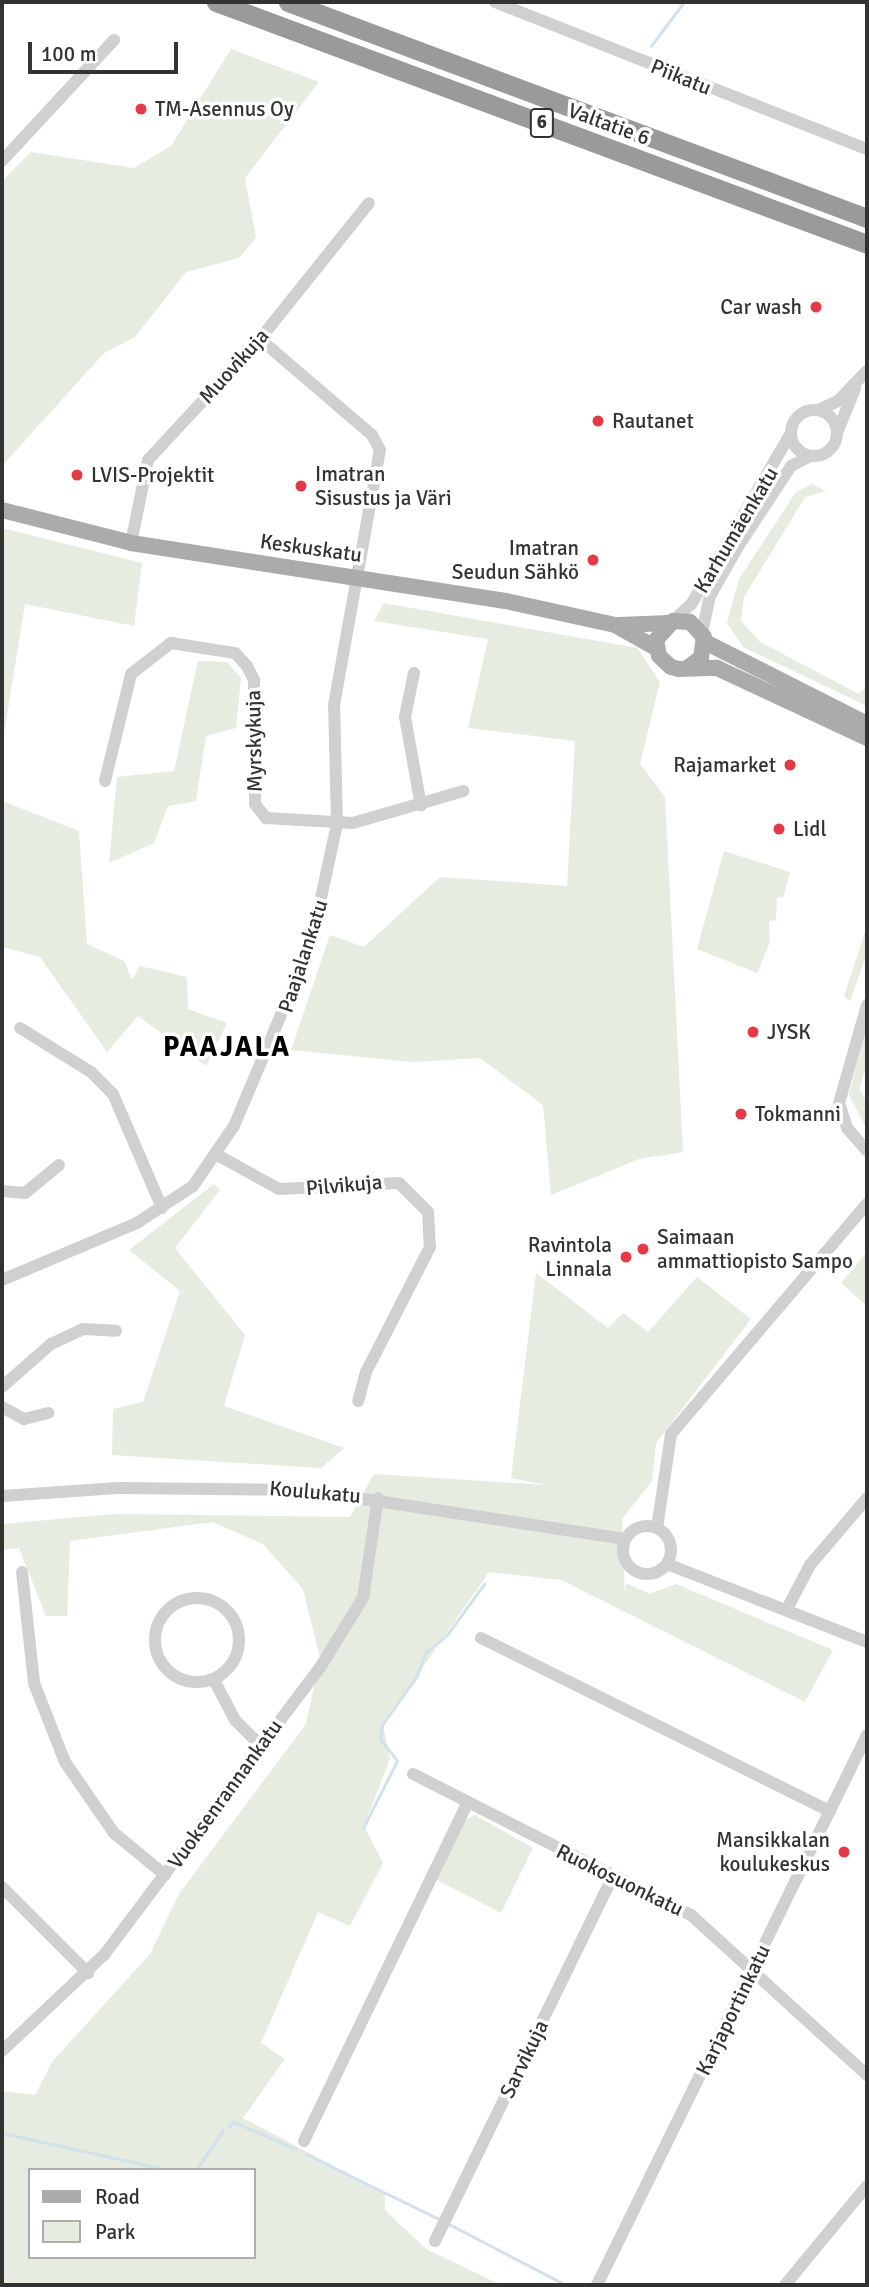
<!DOCTYPE html>
<html>
<head>
<meta charset="utf-8">
<style>
	body { margin:0 }
	#map { position:relative; width:869px; height:2287px; overflow:hidden; background:#fff; font-family:Signika,sans-serif }
	div>[style] { position:absolute }
	.green>* { inset:0; background:#e6ecdf }
	.stream>* { height:2.5px; margin:-1.25px; padding:0 1.25px; transform-origin:1.25px; border-radius:1.25px; background:#cfe2ee }
	.minor>* { height:12px; margin:-6px; padding:0 6px; transform-origin:6px; border-radius:6px; background:#d0d0d0 }
	.minor>.ring { margin:-6px; padding:0; box-sizing:content-box; background:none; border:12px solid #d0d0d0; border-radius:50% }
	.major>* { height:16px; margin:-8px; padding:0 8px; transform-origin:8px; border-radius:8px; background:#ababab }
	.highway>* { height:19px; margin:-9.5px; padding:0 9.5px; transform-origin:9.5px; border-radius:9.5px; background:#9a9a9a }
	.dots>* { width:19px; height:19px; translate:-50% -50%; box-sizing:border-box; border:4px solid #fff; border-radius:50% }
	span { translate:-50% -50%; white-space:nowrap; text-align:center; line-height:1.15; -webkit-text-stroke:7px #fff; paint-order:stroke }
	.shield-label span { padding:2px 5px; background:#fff; border:2px solid; border-radius:5px; -webkit-text-stroke-width:0 }
	.shield-label { font-size:19px; color:#333; font-weight:700 }
	.street-label { font-size:21px; color:#333 }
	.poi-label { font-size:21px; color:#333 }
	.left { translate:0 -50%; text-align:left }
	.right { translate:-100% -50%; text-align:right }
	.district-label { font-size:28px; color:#000; font-weight:700; letter-spacing:2px }
	.frame { position:absolute; inset:0; border:4px solid #333; pointer-events:none }
	.legend { position:absolute; left:28px; top:2168px; width:228px; height:91px; box-sizing:border-box; background:#fff; border:2px solid #adadad; margin:0; padding:9px 12px; list-style:none; font-size:21px; color:#333 }
	.legend li { display:flex; align-items:center; gap:14px; height:35px }
	.legend b { width:35px; border:2px solid #adadad }
	.scale { position:absolute; left:28px; top:42px; width:150px; height:32px; box-sizing:border-box; border:4px solid #333; border-top:0; padding-left:9px; font-size:21px; line-height:24px; white-space:nowrap; color:#333; -webkit-text-stroke:5px #fff; paint-order:stroke }
</style>
</head>
<body>
<div id="map">
	<div class="green">
		<i style="clip-path:polygon(231px 49px,319px 82px,245px 178px,256px 238px,239px 258px,186px 272px,135px 337px,104px 353px,2px 466px,2px 181px,31px 152px,134px 168px,171px 146px)"></i>
		<i style="clip-path:polygon(812px 484px,826px 491px,805px 497px,744px 597px,741px 621px,760px 642px,859px 694px,867px 685px,867px 706px,743px 647px,727px 623px,739px 579px,796px 492px)"></i>
		<i style="clip-path:polygon(2px 528px,142px 563px,134px 626px,25px 604px,2px 746px)"></i>
		<i style="clip-path:polygon(384px 603px,637px 648px,660px 682px,640px 764px,665px 797px,683px 1152px,639px 1159px,551px 1195px,543px 1105px,480px 1058px,413px 1062px,291px 1050px,330px 935px,364px 947px,440px 877px,567px 886px,575px 741px,468px 728px,488px 639px,374px 621px)"></i>
		<i style="clip-path:polygon(198px 661px,227px 662px,241px 678px,236px 728px,206px 736px,196px 801px,168px 806px,154px 843px,109px 863px,117px 777px,174px 771px)"></i>
		<i style="clip-path:polygon(2px 801px,79px 831px,87px 944px,124px 961px,132px 980px,140px 966px,187px 977px,188px 1009px,227px 1023px,206px 1066px,138px 1016px,107px 1052px,40px 957px,2px 947px)"></i>
		<i style="clip-path:polygon(724px 851px,790px 872px,783px 898px,777px 897px,776px 920px,769px 921px,770px 942px,757px 973px,697px 949px)"></i>
		<i style="clip-path:polygon(867px 926px,867px 953px,850px 1001px,844px 996px)"></i>
		<i style="clip-path:polygon(867px 1025px,867px 1064px,859px 1090px,867px 1101px,867px 1130px,849px 1095px)"></i>
		<i style="clip-path:polygon(214px 1184px,220px 1190px,175px 1248px,245px 1335px,224px 1406px,344px 1448px,321px 1468px,112px 1455px,113px 1409px,143px 1402px,180px 1291px,129px 1250px)"></i>
		<i style="clip-path:polygon(867px 1252px,867px 1306px,841px 1283px)"></i>
		<i style="clip-path:polygon(evenodd,536px 1273px,608px 1328px,623px 1313px,648px 1332px,697px 1277px,751px 1319px,656px 1443px,652px 1481px,622px 1519px,625px 1596px,626px 1583px,650px 1594px,676px 1584px,833px 1650px,805px 1702px,561px 1580px,489px 1572px,383px 1725px,390px 1759px,364px 1826px,383px 1863px,350px 1926px,318px 1912px,261px 2043px,285px 2059px,243px 2118px,385px 2193px,385px 2210px,426px 2249px,501px 2285px,2px 2285px,2px 2091px,35px 2095px,52px 2062px,150px 1954px,179px 1894px,306px 1724px,320px 1658px,303px 1589px,263px 1544px,212px 1522px,70px 1541px,67px 1616px,46px 1616px,19px 1548px,2px 1550px,2px 1524px,115px 1514px,350px 1517px,374px 1474px,546px 1485px,511px 1478px,536px 1273px,30px 2170px,254px 2170px,254px 2257px,30px 2257px,30px 2170px)"></i>
		<i style="clip-path:polygon(475px 1815px,533px 1848px,501px 1913px,437px 1880px,465px 1820px)"></i>
	</div>
	<div class="stream">
		<i style="left:651px;top:46px;width:55px;rotate:-53.1deg"></i>
		<i style="left:363px;top:1828px;width:75px;rotate:-63.1deg"></i>
		<i style="left:397px;top:1761px;width:28px;rotate:-128deg"></i>
		<i style="left:380px;top:1739px;width:14px;rotate:-82deg"></i>
		<i style="left:382px;top:1725px;width:60px;rotate:-54.5deg"></i>
		<i style="left:417px;top:1676px;width:24px;rotate:-71deg"></i>
		<i style="left:425px;top:1653px;width:28px;rotate:-39deg"></i>
		<i style="left:447px;top:1635px;width:63px;rotate:-54deg"></i>
		<i style="left:229px;top:2126px;width:6px;rotate:-39deg"></i>
		<i style="left:234px;top:2122px;width:68px;rotate:23.5deg"></i>
		<i style="left:2px;top:2133px;width:171px;rotate:12.5deg"></i>
		<i style="left:306px;top:2154px;width:148px;rotate:26deg"></i>
		<i style="left:196px;top:2170px;width:48px;rotate:-56deg"></i>
		<i style="left:449px;top:2224px;width:132px;rotate:27.5deg"></i>
	</div>
	<div class="minor">
		<i style="left:495px;top:2px;width:400px;rotate:21.6deg"></i>
		<i style="left:2px;top:161px;width:165px;rotate:-47.2deg"></i>
		<i style="left:818px;top:410px;width:22px;rotate:-24deg"></i>
		<i style="left:838px;top:401px;width:42px;rotate:-46deg"></i>
		<i class="ring" style="left:791px;top:410px;width:34px;height:34px"></i>
		<i style="left:837px;top:433px;width:48px;rotate:-67.8deg"></i>
		<i style="left:131px;top:543px;width:85px;rotate:-78.4deg"></i>
		<i style="left:148px;top:460px;width:165px;rotate:-47.2deg"></i>
		<i style="left:260px;top:339px;width:174px;rotate:-51.3deg"></i>
		<i style="left:673px;top:621px;width:26px;rotate:-43deg"></i>
		<i style="left:692px;top:603px;width:197px;rotate:-59.8deg"></i>
		<i style="left:702px;top:633px;width:38px;rotate:-78deg"></i>
		<i style="left:710px;top:596px;width:59px;rotate:-60.4deg"></i>
		<i style="left:739px;top:545px;width:95px;rotate:-56.6deg"></i>
		<i style="left:791px;top:466px;width:22px;rotate:-27deg"></i>
		<i style="left:414px;top:673px;width:45px;rotate:101.6deg"></i>
		<i style="left:405px;top:717px;width:90px;rotate:79.8deg"></i>
		<i style="left:105px;top:781px;width:110px;rotate:-76.3deg"></i>
		<i style="left:131px;top:674px;width:51px;rotate:-37.8deg"></i>
		<i style="left:171px;top:643px;width:65px;rotate:8.9deg"></i>
		<i style="left:235px;top:653px;width:18px;rotate:47deg"></i>
		<i style="left:247px;top:666px;width:16px;rotate:63deg"></i>
		<i style="left:254px;top:680px;width:124px;rotate:89.5deg"></i>
		<i style="left:255px;top:804px;width:18px;rotate:52deg"></i>
		<i style="left:266px;top:818px;width:87px;rotate:3.3deg"></i>
		<i style="left:353px;top:823px;width:115px;rotate:-16.2deg"></i>
		<i style="left:867px;top:1005px;width:102px;rotate:105.9deg"></i>
		<i style="left:839px;top:1103px;width:26px;rotate:72deg"></i>
		<i style="left:847px;top:1128px;width:30px;rotate:49deg"></i>
		<i style="left:20px;top:1028px;width:84px;rotate:31.8deg"></i>
		<i style="left:91px;top:1072px;width:31px;rotate:45deg"></i>
		<i style="left:113px;top:1094px;width:124px;rotate:66.7deg"></i>
		<i style="left:219px;top:1156px;width:68px;rotate:28.8deg"></i>
		<i style="left:279px;top:1189px;width:120px;rotate:-2.9deg"></i>
		<i style="left:399px;top:1183px;width:41px;rotate:45deg"></i>
		<i style="left:428px;top:1212px;width:35px;rotate:87deg"></i>
		<i style="left:430px;top:1247px;width:140px;rotate:117.1deg"></i>
		<i style="left:366px;top:1372px;width:30px;rotate:105deg"></i>
		<i style="left:2px;top:1191px;width:23px;rotate:5deg"></i>
		<i style="left:25px;top:1193px;width:44px;rotate:-39.5deg"></i>
		<i style="left:2px;top:1280px;width:147px;rotate:-22.9deg"></i>
		<i style="left:137px;top:1223px;width:67px;rotate:-33.5deg"></i>
		<i style="left:193px;top:1186px;width:73px;rotate:-55.7deg"></i>
		<i style="left:234px;top:1126px;width:198px;rotate:-67.1deg"></i>
		<i style="left:311px;top:944px;width:123px;rotate:-77.8deg"></i>
		<i style="left:337px;top:824px;width:119px;rotate:-91.4deg"></i>
		<i style="left:334px;top:705px;width:259px;rotate:-79.8deg"></i>
		<i style="left:380px;top:450px;width:17px;rotate:-118deg"></i>
		<i style="left:372px;top:435px;width:148px;rotate:-139.4deg"></i>
		<i style="left:2px;top:1387px;width:65px;rotate:-41.3deg"></i>
		<i style="left:51px;top:1344px;width:35px;rotate:-25deg"></i>
		<i style="left:83px;top:1329px;width:33px;rotate:3deg"></i>
		<i style="left:2px;top:1407px;width:25px;rotate:29deg"></i>
		<i style="left:24px;top:1419px;width:25px;rotate:-14deg"></i>
		<i style="left:2px;top:1496px;width:116px;rotate:-3.9deg"></i>
		<i style="left:118px;top:1488px;width:187px;rotate:0.6deg"></i>
		<i style="left:305px;top:1490px;width:324px;rotate:8.7deg"></i>
		<i class="ring" style="left:623px;top:1526px;width:36px;height:36px"></i>
		<i style="left:657px;top:1528px;width:95px;rotate:-81.5deg"></i>
		<i style="left:671px;top:1434px;width:302px;rotate:-49.6deg"></i>
		<i style="left:667px;top:1564px;width:215px;rotate:21.3deg"></i>
		<i style="left:22px;top:1572px;width:112px;rotate:83.8deg"></i>
		<i style="left:34px;top:1683px;width:85px;rotate:68.6deg"></i>
		<i style="left:65px;top:1762px;width:86px;rotate:55.4deg"></i>
		<i style="left:114px;top:1833px;width:66px;rotate:39.5deg"></i>
		<i class="ring" style="left:155px;top:1598px;width:72px;height:72px"></i>
		<i style="left:788px;top:1607px;width:47px;rotate:-62.4deg"></i>
		<i style="left:810px;top:1565px;width:88px;rotate:-49.6deg"></i>
		<i style="left:481px;top:1638px;width:390px;rotate:26.4deg"></i>
		<i style="left:214px;top:1680px;width:45px;rotate:62.3deg"></i>
		<i style="left:235px;top:1720px;width:34px;rotate:45deg"></i>
		<i style="left:413px;top:1774px;width:312px;rotate:26.9deg"></i>
		<i style="left:691px;top:1915px;width:238px;rotate:42.3deg"></i>
		<i style="left:2px;top:1887px;width:122px;rotate:45deg"></i>
		<i style="left:2px;top:2051px;width:140px;rotate:-43.3deg"></i>
		<i style="left:104px;top:1955px;width:361px;rotate:-53.1deg"></i>
		<i style="left:321px;top:1666px;width:80px;rotate:-58.3deg"></i>
		<i style="left:363px;top:1598px;width:101px;rotate:-81.5deg"></i>
		<i style="left:304px;top:2141px;width:374px;rotate:-64.2deg"></i>
		<i style="left:435px;top:2241px;width:406px;rotate:-64deg"></i>
		<i style="left:597px;top:2285px;width:613px;rotate:-63.85deg"></i>
		<i style="left:785px;top:2285px;width:129px;rotate:-50.4deg"></i>
	</div>
	<div class="major">
		<i style="left:2px;top:510px;width:133px;rotate:14.3deg"></i>
		<i style="left:131px;top:543px;width:379px;rotate:8.8deg"></i>
		<i style="left:506px;top:601px;width:112px;rotate:12.4deg"></i>
		<i style="left:615px;top:625px;width:47px;rotate:29.3deg"></i>
		<i style="left:619px;top:625px;width:50px;rotate:-2.3deg"></i>
		<i style="left:705px;top:642px;width:182px;rotate:26.8deg"></i>
		<i style="left:687px;top:668px;width:17px;rotate:-36deg"></i>
		<i style="left:701px;top:658px;width:21px;rotate:-82deg"></i>
		<i style="left:704px;top:637px;width:21px;rotate:-133deg"></i>
		<i style="left:690px;top:622px;width:17px;rotate:-177deg"></i>
		<i style="left:673px;top:621px;width:25px;rotate:132deg"></i>
		<i style="left:656px;top:640px;width:16px;rotate:79deg"></i>
		<i style="left:659px;top:656px;width:16px;rotate:43deg"></i>
		<i style="left:671px;top:667px;width:8px;rotate:14deg"></i>
		<i style="left:679px;top:669px;width:38px;rotate:-2deg"></i>
		<i style="left:717px;top:668px;width:166px;rotate:25deg"></i>
	</div>
	<div class="highway">
		<i style="left:216px;top:2px;width:695px;rotate:20.39deg"></i>
		<i style="left:288px;top:2px;width:618px;rotate:20.46deg"></i>
	</div>
	<div class="dots">
		<i style="left:141px;top:109px;background:#e63946"></i>
		<i style="left:816px;top:307px;background:#e63946"></i>
		<i style="left:598px;top:421px;background:#e63946"></i>
		<i style="left:77px;top:475px;background:#e63946"></i>
		<i style="left:301px;top:486px;background:#e63946"></i>
		<i style="left:593px;top:560px;background:#e63946"></i>
		<i style="left:790px;top:765px;background:#e63946"></i>
		<i style="left:779px;top:829px;background:#e63946"></i>
		<i style="left:753px;top:1032px;background:#e63946"></i>
		<i style="left:741px;top:1114px;background:#e63946"></i>
		<i style="left:643px;top:1249px;background:#e63946"></i>
		<i style="left:626px;top:1257px;background:#e63946"></i>
		<i style="left:844px;top:1852px;background:#e63946"></i>
	</div>
	<div class="shield-label">
		<span style="left:542px;top:123px">6</span>
	</div>
	<div class="street-label">
		<span style="left:681px;top:77px;rotate:22deg">Piikatu</span>
		<span style="left:609px;top:124px;rotate:20deg">Valtatie 6</span>
		<span style="left:234px;top:366px;rotate:-48deg">Muovikuja</span>
		<span style="left:736px;top:530px;rotate:-59deg">Karhumäenkatu</span>
		<span style="left:311px;top:548px;rotate:8deg">Keskuskatu</span>
		<span style="left:254px;top:741px;rotate:-91deg">Myrskykuja</span>
		<span style="left:303px;top:956px;rotate:-72deg">Paajalankatu</span>
		<span style="left:344px;top:1185px;rotate:-5deg">Pilvikuja</span>
		<span style="left:315px;top:1492px;rotate:5deg">Koulukatu</span>
		<span style="left:225px;top:1794px;rotate:-54deg">Vuoksenrannankatu</span>
		<span style="left:620px;top:1880px;rotate:26deg">Ruokosuonkatu</span>
		<span style="left:733px;top:2010px;rotate:-64deg">Karjaportinkatu</span>
		<span style="left:524px;top:2059px;rotate:-64deg">Sarvikuja</span>
	</div>
	<div class="poi-label">
		<span class="left" style="left:155px;top:109px">TM-Asennus Oy</span>
		<span class="right" style="left:802px;top:307px">Car wash</span>
		<span class="left" style="left:612px;top:421px">Rautanet</span>
		<span class="left" style="left:315px;top:486px">Imatran<br>Sisustus ja Väri</span>
		<span class="left" style="left:91px;top:475px">LVIS-Projektit</span>
		<span class="right" style="left:579px;top:560px">Imatran<br>Seudun Sähkö</span>
		<span class="right" style="left:776px;top:765px">Rajamarket</span>
		<span class="left" style="left:793px;top:829px">Lidl</span>
		<span class="left" style="left:767px;top:1032px">JYSK</span>
		<span class="left" style="left:755px;top:1114px">Tokmanni</span>
		<span class="left" style="left:657px;top:1249px">Saimaan<br>ammattiopisto Sampo</span>
		<span class="right" style="left:612px;top:1257px">Ravintola<br>Linnala</span>
		<span class="right" style="left:830px;top:1852px">Mansikkalan<br>koulukeskus</span>
	</div>
	<div class="district-label">
		<span style="left:227px;top:1047px">PAAJALA</span>
	</div>
	<div class="frame"></div>
	<ul class="legend">
	<li><b style="height:9px;background:#ababab"></b>Road</li>
	<li><b style="height:19px;background:#e6ecdf"></b>Park</li>
	</ul>
	<div class="scale">100 m</div>
</div>
</body>
</html>
